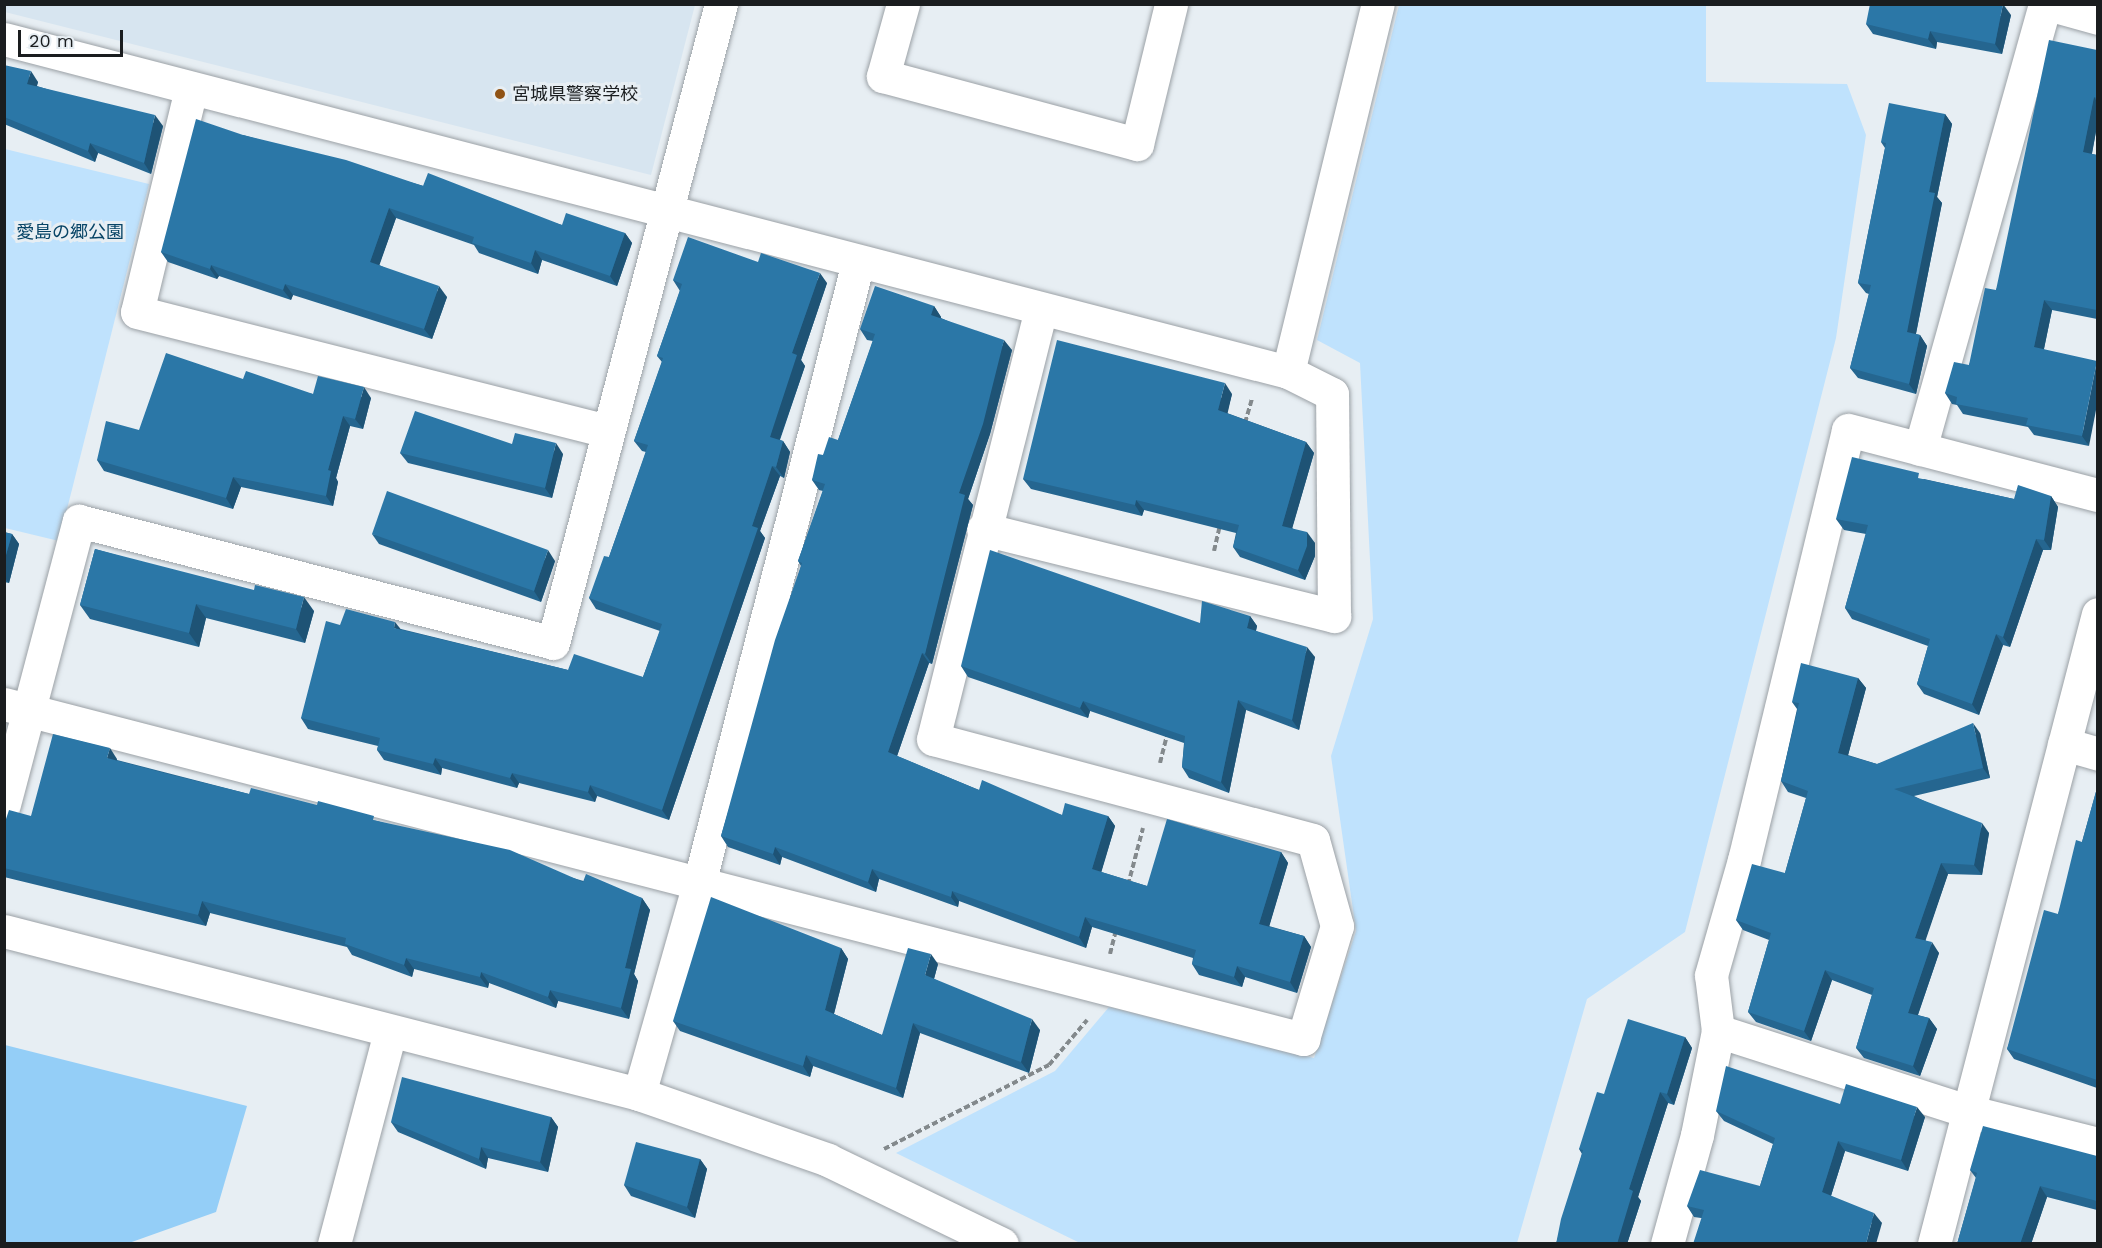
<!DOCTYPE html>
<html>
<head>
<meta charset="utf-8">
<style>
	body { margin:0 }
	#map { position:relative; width:2102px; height:1248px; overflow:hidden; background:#e7eef3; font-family:"Work Sans","Noto Sans JP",sans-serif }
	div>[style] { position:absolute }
	.built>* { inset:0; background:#d7e5f0 }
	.green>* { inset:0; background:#bfe2fd }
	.water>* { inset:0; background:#94cef7 }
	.path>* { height:4px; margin-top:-2px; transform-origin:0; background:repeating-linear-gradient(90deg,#83898c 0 6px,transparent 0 9px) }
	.roads { filter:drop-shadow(0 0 2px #9ba1a6) drop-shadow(0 0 2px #9ba1a6) }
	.minor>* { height:33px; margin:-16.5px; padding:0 16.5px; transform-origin:16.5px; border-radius:16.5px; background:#fff }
	.wall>* { inset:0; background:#256690 }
	.shaded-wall>* { inset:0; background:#1e5375 }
	.building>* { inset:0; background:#2b77a7 }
	.dots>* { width:16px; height:16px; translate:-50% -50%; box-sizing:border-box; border:3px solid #e7eef3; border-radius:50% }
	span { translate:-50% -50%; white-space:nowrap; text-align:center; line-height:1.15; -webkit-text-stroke:6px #e7eef3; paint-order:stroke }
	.poi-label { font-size:18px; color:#1a1d1f }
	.left { translate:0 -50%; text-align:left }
	.park-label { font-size:18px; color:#074466 }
	.frame { position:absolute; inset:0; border:6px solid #1a1d1f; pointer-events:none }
	.scale { position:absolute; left:18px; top:30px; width:105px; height:27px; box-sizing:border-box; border:3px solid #1a1d1f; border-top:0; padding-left:8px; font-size:18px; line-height:21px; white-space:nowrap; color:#1a1d1f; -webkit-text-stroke:4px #e7eef3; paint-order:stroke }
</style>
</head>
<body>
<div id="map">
	<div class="built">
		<i style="clip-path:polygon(4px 5px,5px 4px,695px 5px,651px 175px,5px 12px)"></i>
	</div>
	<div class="green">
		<i style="clip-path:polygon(1399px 5px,1706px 5px,1706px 82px,1847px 84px,1866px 135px,1836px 338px,1685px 932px,1587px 999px,1517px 1243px,1080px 1243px,896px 1153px,1055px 1071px,1109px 1007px,1314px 1058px,1356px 931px,1331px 756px,1373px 619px,1360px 363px,1317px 340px)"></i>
		<i style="clip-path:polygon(5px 149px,149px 184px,59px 541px,5px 528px)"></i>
	</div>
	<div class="water">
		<i style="clip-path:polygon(5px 1045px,247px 1106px,216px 1212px,129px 1243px,5px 1243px)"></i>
	</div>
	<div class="path">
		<i style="left:1245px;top:423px;width:26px;rotate:-74deg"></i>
		<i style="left:1214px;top:551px;width:26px;rotate:-77deg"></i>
		<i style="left:1160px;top:763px;width:32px;rotate:-76deg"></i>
		<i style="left:1128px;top:885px;width:59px;rotate:-75.3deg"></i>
		<i style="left:1110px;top:954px;width:25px;rotate:-76deg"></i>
		<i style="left:884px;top:1149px;width:185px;rotate:-27deg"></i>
		<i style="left:1049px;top:1065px;width:59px;rotate:-49.8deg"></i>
	</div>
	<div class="roads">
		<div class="minor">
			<i style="left:903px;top:4px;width:75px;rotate:105.5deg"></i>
			<i style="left:883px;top:76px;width:263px;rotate:15deg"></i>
			<i style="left:1137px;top:144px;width:144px;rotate:-76.3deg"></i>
			<i style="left:2048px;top:4px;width:52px;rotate:15.6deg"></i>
			<i style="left:4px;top:39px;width:1326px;rotate:14.54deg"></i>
			<i style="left:191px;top:89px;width:229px;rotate:103.6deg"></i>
			<i style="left:137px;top:312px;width:485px;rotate:14.2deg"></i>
			<i style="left:1920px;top:449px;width:462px;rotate:-74.3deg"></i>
			<i style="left:983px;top:529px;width:362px;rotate:13.9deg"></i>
			<i style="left:1334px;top:616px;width:222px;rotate:-90.5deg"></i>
			<i style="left:1332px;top:394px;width:49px;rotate:-153.4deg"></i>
			<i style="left:1288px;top:372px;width:379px;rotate:-76.3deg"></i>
			<i style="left:4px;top:704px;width:1342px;rotate:14.46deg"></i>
			<i style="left:1303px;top:1039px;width:118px;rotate:-73.3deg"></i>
			<i style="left:1337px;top:926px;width:89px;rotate:-105.6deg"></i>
			<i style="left:1313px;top:840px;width:393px;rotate:-165.1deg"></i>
			<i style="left:933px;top:739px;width:442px;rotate:-75.9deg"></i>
			<i style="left:2064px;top:744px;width:35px;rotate:16deg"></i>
			<i style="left:4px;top:804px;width:293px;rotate:-75.2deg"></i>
			<i style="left:79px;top:521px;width:489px;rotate:14.4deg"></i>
			<i style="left:553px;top:643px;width:661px;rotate:-75.27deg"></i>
			<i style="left:4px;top:931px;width:656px;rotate:14.4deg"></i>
			<i style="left:639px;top:1094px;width:200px;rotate:19.2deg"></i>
			<i style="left:828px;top:1160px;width:193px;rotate:25.8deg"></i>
			<i style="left:1718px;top:1031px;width:262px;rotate:17.8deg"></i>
			<i style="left:1967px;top:1111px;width:135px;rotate:14.1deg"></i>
			<i style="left:639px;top:1094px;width:218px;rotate:-74.1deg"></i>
			<i style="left:699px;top:884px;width:642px;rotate:-75.66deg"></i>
			<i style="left:334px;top:1244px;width:219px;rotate:-75.2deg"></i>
			<i style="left:1667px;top:1244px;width:113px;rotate:-74.6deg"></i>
			<i style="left:1697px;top:1135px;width:106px;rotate:-78.6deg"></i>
			<i style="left:1718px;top:1031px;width:56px;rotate:-97.1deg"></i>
			<i style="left:1711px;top:975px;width:120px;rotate:-74deg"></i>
			<i style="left:1744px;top:860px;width:442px;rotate:-76.4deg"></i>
			<i style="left:1848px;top:430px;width:258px;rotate:14.6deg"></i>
			<i style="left:1934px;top:1244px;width:651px;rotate:-75.41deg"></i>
		</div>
	</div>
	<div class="wall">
		<i style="clip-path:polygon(2011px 15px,2002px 54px,1937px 42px,1936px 49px,1873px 34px,1866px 24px)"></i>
		<i style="clip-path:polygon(2097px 50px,2097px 126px,2092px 154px,2097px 155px,2097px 319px,2052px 310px,2044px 349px,2089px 446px,2034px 435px,2028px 427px,1963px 414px,1957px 405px,1952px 404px,1945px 393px,1969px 365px,1996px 290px)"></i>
		<i style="clip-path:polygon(4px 65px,38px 82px,37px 86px,163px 126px,151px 174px,98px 153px,95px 162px,4px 124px)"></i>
		<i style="clip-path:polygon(1945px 114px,1952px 124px,1937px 197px,1942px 203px,1916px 334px,1920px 335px,1927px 346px,1916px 394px,1858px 378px,1850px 368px,1869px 294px,1866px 293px,1858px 283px,1885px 148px,1881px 142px)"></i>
		<i style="clip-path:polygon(243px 135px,562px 225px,625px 233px,632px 243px,617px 286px,542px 260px,538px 274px,479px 253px,474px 245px,396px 218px,379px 265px,447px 297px,432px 339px,293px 295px,291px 300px,219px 276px,217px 279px,168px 262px,161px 252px)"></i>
		<i style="clip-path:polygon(758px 262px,827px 283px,801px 360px,805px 366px,780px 440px,783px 441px,790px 452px,784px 478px,780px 476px,760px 531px,765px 538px,669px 820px,597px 796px,595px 802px,519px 783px,517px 788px,442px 768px,441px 775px,384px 760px,377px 750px,378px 746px,308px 729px,301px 718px,401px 629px,568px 670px,643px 677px,660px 631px,596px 609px,589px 598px,609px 557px,646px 452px,642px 451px,634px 441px,662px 362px,657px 356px,680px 291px,673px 280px)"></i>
		<i style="clip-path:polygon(934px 306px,941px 317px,941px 318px,1012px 350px,990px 434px,968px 499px,973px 505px,932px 664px,929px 663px,897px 756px,979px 790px,1062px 815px,1108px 816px,1115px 826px,1101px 872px,1147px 886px,1281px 852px,1288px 863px,1269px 926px,1304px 936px,1311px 947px,1297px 993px,1245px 977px,1242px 987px,1199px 975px,1192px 964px,1193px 958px,1092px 927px,1086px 948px,959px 901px,958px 907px,879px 879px,876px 892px,782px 857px,780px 865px,728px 847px,721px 836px,801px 566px,798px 561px,823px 491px,819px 490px,812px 480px,823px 455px,838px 440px,873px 341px,867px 340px,860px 329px)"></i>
		<i style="clip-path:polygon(243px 379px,313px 394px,371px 398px,363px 429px,350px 426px,336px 478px,338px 482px,333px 506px,241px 487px,233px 509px,104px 471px,97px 460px)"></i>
		<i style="clip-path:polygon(1232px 394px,1227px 413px,1306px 442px,1314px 453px,1292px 528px,1315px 543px,1315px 556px,1305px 580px,1240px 557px,1233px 547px,1236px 533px,1144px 510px,1142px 516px,1031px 489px,1023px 479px)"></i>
		<i style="clip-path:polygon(512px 444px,563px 454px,552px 498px,408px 463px,400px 453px)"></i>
		<i style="clip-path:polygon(1924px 479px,2014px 499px,2051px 496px,2058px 507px,2051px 550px,2043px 550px,2010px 647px,2003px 645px,1979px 715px,1924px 694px,1917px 684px,1928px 646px,1852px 619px,1845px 608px,1866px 534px,1844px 530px,1836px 519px)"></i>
		<i style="clip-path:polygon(4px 532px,12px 534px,19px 544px,9px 583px,4px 582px)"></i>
		<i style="clip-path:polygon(372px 534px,555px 561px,541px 602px,379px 544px)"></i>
		<i style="clip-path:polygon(95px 549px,314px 611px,305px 643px,206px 618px,199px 647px,90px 619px,80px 605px)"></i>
		<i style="clip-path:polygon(1250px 616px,1257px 626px,1256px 631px,1315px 657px,1299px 730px,1246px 710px,1229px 793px,1189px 778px,1182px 767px,1184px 743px,1090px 711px,1088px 718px,968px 677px,961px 666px,1200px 623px)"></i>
		<i style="clip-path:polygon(1858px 678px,1866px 688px,1848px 755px,1877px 764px,1980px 733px,1990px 778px,1914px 796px,1989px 833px,1982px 875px,1948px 874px,1925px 940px,1939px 953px,1918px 1015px,1929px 1018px,1937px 1029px,1920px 1076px,1864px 1058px,1856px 1048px,1872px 995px,1832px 980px,1811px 1041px,1756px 1022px,1748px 1012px,1769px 940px,1743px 930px,1736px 920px,1785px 873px,1806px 798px,1788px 792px,1781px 781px,1797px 709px,1792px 702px)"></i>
		<i style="clip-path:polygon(117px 759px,117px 760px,249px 794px,377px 821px,642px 898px,650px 910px,634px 974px,638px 981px,629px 1019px,558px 1001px,556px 1008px,489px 983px,488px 988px,414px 969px,412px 977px,352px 955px,347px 947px,210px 913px,206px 926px,4px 877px,4px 825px,31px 816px)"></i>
		<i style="clip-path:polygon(2097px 788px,2097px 1088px,2014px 1059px,2007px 1049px,2058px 914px,2082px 842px)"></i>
		<i style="clip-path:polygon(841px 948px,848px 959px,834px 1014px,882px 1035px,938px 964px,934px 979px,1040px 1030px,1029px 1073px,920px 1033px,903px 1098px,813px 1066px,810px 1077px,680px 1031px,673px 1021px)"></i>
		<i style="clip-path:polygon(1685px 1037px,1692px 1048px,1674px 1105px,1668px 1103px,1638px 1197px,1641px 1201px,1627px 1244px,1556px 1244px,1582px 1154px,1579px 1149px)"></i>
		<i style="clip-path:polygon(1840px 1104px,1925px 1117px,1908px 1171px,1845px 1151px,1831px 1196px,1882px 1223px,1701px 1218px,1694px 1217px,1687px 1206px,1760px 1186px,1773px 1144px,1724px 1121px,1716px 1111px)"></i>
		<i style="clip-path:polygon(551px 1117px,558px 1127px,548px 1172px,488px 1158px,486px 1169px,398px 1132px,391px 1122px)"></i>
		<i style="clip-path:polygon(2097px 1156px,2097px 1210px,2047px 1197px,2031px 1244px,1957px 1244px,1976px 1178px,1970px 1170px)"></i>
		<i style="clip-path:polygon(700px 1159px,707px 1169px,695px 1218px,631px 1196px,624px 1185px)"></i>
	</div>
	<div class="shaded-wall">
		<i style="clip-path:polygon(2003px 4px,2011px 15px,2002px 54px,1995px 44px)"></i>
		<i style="clip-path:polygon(1930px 31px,1937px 42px,1936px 49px,1928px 39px)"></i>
		<i style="clip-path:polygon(31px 71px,38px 82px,34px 94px,27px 84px)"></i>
		<i style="clip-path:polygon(2094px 97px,2097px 102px,2097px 126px,2090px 163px,2083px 152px)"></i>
		<i style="clip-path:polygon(1945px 114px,1952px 124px,1937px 197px,1942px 203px,1914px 343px,1907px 332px,1929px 192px)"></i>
		<i style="clip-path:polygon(155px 115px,163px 126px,151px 174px,144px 163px)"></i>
		<i style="clip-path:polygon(90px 143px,98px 153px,95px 162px,88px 151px)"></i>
		<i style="clip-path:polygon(389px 208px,396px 218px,377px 272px,370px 262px)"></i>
		<i style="clip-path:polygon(625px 233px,632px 243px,617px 286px,610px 276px)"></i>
		<i style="clip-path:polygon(535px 250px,542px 260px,538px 274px,531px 263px)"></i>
		<i style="clip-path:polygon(211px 265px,219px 276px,217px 279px,210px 269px)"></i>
		<i style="clip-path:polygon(820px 273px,827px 283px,801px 360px,805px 366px,777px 447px,770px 437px,792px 353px)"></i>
		<i style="clip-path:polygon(285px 284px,293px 295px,291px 300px,283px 290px)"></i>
		<i style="clip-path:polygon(439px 286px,447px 297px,432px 339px,424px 329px)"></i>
		<i style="clip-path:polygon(2044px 300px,2052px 310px,2042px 358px,2034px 347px)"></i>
		<i style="clip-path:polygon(934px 306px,941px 317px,938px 325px,931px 315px)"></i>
		<i style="clip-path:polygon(1920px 335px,1927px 346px,1916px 394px,1909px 384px)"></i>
		<i style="clip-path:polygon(1004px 340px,1012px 350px,990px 434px,968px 499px,973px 505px,932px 664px,925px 654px,959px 493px)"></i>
		<i style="clip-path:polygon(2097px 361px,2097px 405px,2089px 446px,2082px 436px)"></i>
		<i style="clip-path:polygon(1225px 383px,1232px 394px,1226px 420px,1218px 410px)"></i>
		<i style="clip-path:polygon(364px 387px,371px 398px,363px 429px,355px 419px)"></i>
		<i style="clip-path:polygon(343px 416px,350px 426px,336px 478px,338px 482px,333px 506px,326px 496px,328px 470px)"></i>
		<i style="clip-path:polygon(783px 441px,790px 452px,784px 478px,776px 467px)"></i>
		<i style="clip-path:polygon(1306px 442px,1314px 453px,1290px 536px,1282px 526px)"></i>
		<i style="clip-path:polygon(556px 443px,563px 454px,552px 498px,545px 488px)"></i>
		<i style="clip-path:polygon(772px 466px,780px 476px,760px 531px,765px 538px,669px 820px,662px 810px,752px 526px)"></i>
		<i style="clip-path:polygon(233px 477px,241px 487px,233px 509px,226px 498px)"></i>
		<i style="clip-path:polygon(2051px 496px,2058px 507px,2051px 550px,2044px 540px)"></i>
		<i style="clip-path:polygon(1136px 500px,1144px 510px,1142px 516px,1135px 505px)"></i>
		<i style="clip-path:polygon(1307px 532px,1315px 543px,1315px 556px,1305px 580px,1298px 570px)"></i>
		<i style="clip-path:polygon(12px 534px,19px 544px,9px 583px,4px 577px,4px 562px)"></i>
		<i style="clip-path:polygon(2036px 539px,2043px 550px,2010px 647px,2003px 637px)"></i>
		<i style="clip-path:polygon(548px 550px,555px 561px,541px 602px,534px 591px)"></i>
		<i style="clip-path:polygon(304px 597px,314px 611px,305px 643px,296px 629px)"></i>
		<i style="clip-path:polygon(196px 604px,206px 618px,199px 647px,189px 633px)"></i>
		<i style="clip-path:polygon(1250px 616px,1257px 626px,1254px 638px,1247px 628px)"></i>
		<i style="clip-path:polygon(395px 622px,403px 632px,394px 628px)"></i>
		<i style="clip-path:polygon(1996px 634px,2003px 645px,1979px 715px,1972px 704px)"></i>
		<i style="clip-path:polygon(1307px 647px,1315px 657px,1299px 730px,1292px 720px)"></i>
		<i style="clip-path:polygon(922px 653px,929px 663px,895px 762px,888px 752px)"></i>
		<i style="clip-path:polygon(1858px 678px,1866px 688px,1846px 763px,1838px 753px)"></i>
		<i style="clip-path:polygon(1238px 700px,1246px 710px,1229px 793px,1221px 782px)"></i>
		<i style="clip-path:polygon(1083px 701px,1090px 711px,1088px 718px,1080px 708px)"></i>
		<i style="clip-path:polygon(1973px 723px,1980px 733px,1990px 778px,1983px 768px)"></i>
		<i style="clip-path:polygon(110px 748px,117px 759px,115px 769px,107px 758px)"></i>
		<i style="clip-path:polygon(435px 758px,442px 768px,441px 775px,433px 764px)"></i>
		<i style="clip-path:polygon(512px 773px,519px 783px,517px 788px,510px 778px)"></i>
		<i style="clip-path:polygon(590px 785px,597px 796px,595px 802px,588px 792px)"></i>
		<i style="clip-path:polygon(1108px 816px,1115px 826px,1099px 880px,1092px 869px)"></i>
		<i style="clip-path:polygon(1982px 823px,1989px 833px,1982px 875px,1974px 865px)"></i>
		<i style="clip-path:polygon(775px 847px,782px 857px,780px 865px,773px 854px)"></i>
		<i style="clip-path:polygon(1281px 852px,1288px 863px,1267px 934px,1259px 924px)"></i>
		<i style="clip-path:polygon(1941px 863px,1948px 874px,1923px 948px,1915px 938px)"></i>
		<i style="clip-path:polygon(872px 869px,879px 879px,876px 892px,868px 882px)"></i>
		<i style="clip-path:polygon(952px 891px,959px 901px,958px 907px,951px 897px)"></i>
		<i style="clip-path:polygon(642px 898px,650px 910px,634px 974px,638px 981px,629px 1019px,621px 1008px,625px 968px)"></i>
		<i style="clip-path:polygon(202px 901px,210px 913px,206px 926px,198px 915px)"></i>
		<i style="clip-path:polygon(1085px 917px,1092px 927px,1086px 948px,1079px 937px)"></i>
		<i style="clip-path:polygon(1304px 936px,1311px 947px,1297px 993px,1290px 982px)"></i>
		<i style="clip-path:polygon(1932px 942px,1939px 953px,1915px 1023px,1908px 1013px)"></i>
		<i style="clip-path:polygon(841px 948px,848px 959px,832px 1021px,825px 1010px)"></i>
		<i style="clip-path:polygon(931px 954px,938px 964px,932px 986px,925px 975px)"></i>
		<i style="clip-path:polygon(406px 958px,414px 969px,412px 977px,404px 965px)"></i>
		<i style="clip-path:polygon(1237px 966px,1245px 977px,1242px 987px,1234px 977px)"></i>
		<i style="clip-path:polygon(1825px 970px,1832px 980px,1811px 1041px,1804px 1031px)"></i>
		<i style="clip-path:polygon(481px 972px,489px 983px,488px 988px,480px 977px)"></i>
		<i style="clip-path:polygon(550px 990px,558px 1001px,556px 1008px,548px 997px)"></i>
		<i style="clip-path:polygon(1929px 1018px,1937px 1029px,1920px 1076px,1913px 1066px)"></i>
		<i style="clip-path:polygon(1032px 1019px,1040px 1030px,1029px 1073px,1021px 1062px)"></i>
		<i style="clip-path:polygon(913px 1023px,920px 1033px,903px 1098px,896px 1088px)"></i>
		<i style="clip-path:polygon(1685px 1037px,1692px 1048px,1674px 1105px,1667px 1094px)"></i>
		<i style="clip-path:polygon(806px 1055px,813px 1066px,810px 1077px,803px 1066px)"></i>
		<i style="clip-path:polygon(1660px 1092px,1668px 1103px,1638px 1197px,1641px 1201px,1627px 1244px,1617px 1244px,1629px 1189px)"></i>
		<i style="clip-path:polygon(1917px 1107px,1925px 1117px,1908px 1171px,1901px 1160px)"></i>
		<i style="clip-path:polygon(551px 1117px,558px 1127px,548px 1172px,540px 1162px)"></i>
		<i style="clip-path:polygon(1838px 1141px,1845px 1151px,1829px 1202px,1822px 1192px)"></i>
		<i style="clip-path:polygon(481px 1147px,488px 1158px,486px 1169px,479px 1159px)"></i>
		<i style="clip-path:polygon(700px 1159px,707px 1169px,695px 1218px,687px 1207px)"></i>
		<i style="clip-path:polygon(2040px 1186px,2047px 1197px,2031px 1244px,2020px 1244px)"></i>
		<i style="clip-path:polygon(1874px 1213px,1882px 1223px,1876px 1244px,1866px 1244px)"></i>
	</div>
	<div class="building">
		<i style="clip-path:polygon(1870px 4px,2003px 4px,1995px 44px,1930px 31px,1928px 39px,1866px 24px)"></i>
		<i style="clip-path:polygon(2049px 40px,2097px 50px,2097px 98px,2094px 97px,2083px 152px,2097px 155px,2097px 310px,2044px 300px,2034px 347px,2097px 361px,2082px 436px,2026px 425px,2028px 418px,1956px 404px,1957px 397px,1945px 393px,1954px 362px,1969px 365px,1985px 288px,1996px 290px)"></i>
		<i style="clip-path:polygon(4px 65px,31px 71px,27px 84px,155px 115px,144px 163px,90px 143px,88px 151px,4px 117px)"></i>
		<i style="clip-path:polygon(1889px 103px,1945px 114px,1929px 192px,1935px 193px,1907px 332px,1920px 335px,1909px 384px,1850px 368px,1871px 285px,1858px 283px,1886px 143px,1881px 142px)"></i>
		<i style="clip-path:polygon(196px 119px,243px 135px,346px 160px,423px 186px,428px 173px,562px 225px,566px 213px,625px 233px,610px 276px,535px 250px,531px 263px,472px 243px,474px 237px,389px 208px,370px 262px,439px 286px,424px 329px,285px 284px,283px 290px,211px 265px,210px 269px,161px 252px)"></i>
		<i style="clip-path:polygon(688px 237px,758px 262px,761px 253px,820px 273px,792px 353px,797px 355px,770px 437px,783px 441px,776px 467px,772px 466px,752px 526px,758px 528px,662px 810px,590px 785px,588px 792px,512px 773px,510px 778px,435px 758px,433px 764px,377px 750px,380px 738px,301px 718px,326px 621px,340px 625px,346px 609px,395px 622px,394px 628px,568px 670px,574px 654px,643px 677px,662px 624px,589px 598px,604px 556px,609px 557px,648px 445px,634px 441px,663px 358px,657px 356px,682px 284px,673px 280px)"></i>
		<i style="clip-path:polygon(875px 286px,934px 306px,931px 315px,1004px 340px,983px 424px,959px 493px,965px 495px,925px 654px,922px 653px,888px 752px,979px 790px,982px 780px,1062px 815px,1065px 803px,1108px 816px,1092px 869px,1147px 886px,1167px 819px,1281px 852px,1259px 924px,1304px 936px,1290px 982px,1237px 966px,1234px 977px,1192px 964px,1196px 950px,1085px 917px,1079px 937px,952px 891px,951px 897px,872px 869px,868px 882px,775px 847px,773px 854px,721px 836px,775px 640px,802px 563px,798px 561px,825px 484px,812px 480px,818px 454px,823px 455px,829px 437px,838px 440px,875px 334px,860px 329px)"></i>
		<i style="clip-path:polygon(1057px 340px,1225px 383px,1218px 410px,1306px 442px,1282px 526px,1307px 532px,1307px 546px,1298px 570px,1233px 547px,1239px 525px,1136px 500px,1135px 505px,1023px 479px)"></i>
		<i style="clip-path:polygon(166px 353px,243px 379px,246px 371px,313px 394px,318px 376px,364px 387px,355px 419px,343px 416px,328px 470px,331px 471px,326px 496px,233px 477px,226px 498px,97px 460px,106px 421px,139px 430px)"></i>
		<i style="clip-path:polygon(415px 411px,512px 444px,515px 433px,556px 443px,545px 488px,400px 453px)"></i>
		<i style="clip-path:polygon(1852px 457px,1919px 473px,1918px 478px,2014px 499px,2018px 485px,2051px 496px,2044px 540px,2036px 539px,2003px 637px,1996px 634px,1972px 704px,1917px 684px,1930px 639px,1845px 608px,1868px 525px,1836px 519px)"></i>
		<i style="clip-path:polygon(387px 491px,548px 550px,534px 591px,372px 534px)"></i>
		<i style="clip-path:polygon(4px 532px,12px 534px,4px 562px)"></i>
		<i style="clip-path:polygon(95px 549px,254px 590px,255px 585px,304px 597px,296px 629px,196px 604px,189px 633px,80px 605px)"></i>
		<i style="clip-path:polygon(990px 550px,1200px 623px,1202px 601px,1250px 616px,1247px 628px,1307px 647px,1292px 720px,1238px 700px,1221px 782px,1182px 767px,1185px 736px,1083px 701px,1080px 708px,961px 666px)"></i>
		<i style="clip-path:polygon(1801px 663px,1858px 678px,1838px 753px,1877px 764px,1973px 723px,1983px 768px,1894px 789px,1982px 823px,1974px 865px,1941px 863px,1915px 938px,1932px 942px,1908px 1013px,1929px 1018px,1913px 1066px,1856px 1048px,1874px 988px,1825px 970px,1804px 1031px,1748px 1012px,1771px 933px,1736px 920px,1752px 864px,1785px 873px,1808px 791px,1781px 781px,1799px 703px,1792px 702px)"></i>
		<i style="clip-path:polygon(53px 734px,110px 748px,107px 758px,172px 775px,249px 794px,251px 788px,317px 805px,318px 801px,374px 816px,373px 820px,510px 850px,583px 882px,586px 874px,642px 898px,625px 968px,631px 969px,621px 1008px,550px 990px,548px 997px,481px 972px,480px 977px,406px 958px,404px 965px,345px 944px,346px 938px,202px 901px,198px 915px,4px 868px,4px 825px,9px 810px,31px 816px)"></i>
		<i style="clip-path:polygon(2097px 788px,2097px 1080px,2007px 1049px,2044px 910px,2058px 914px,2076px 840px,2082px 842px)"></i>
		<i style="clip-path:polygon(711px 897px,841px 948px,825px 1010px,882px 1035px,908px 948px,931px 954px,925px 975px,1032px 1019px,1021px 1062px,913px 1023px,896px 1088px,806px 1055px,803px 1066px,673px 1021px)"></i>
		<i style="clip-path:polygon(1628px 1019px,1685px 1037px,1667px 1094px,1660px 1092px,1629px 1189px,1633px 1191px,1617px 1244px,1556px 1244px,1561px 1219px,1583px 1150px,1579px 1149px,1597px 1092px,1604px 1094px)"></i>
		<i style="clip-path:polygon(1726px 1066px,1840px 1104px,1846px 1084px,1917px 1107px,1901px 1160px,1838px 1141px,1822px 1192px,1874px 1213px,1866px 1244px,1693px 1244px,1704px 1210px,1687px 1206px,1700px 1170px,1760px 1186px,1775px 1138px,1716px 1111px)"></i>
		<i style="clip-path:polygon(402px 1077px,551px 1117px,540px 1162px,481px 1147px,479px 1159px,391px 1122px)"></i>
		<i style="clip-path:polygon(1983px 1126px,2097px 1156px,2097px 1201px,2040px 1186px,2020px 1244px,1957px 1244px,1977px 1173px,1970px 1170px)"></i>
		<i style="clip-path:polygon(636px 1142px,700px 1159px,687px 1207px,624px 1185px)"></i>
	</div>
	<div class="dots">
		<i style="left:500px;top:94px;background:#905315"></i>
	</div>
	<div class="poi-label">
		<span class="left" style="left:512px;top:94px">宮城県警察学校</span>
	</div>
	<div class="park-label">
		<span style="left:70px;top:232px">愛島の郷公園</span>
	</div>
	<div class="frame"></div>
	<div class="scale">20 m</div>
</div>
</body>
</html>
